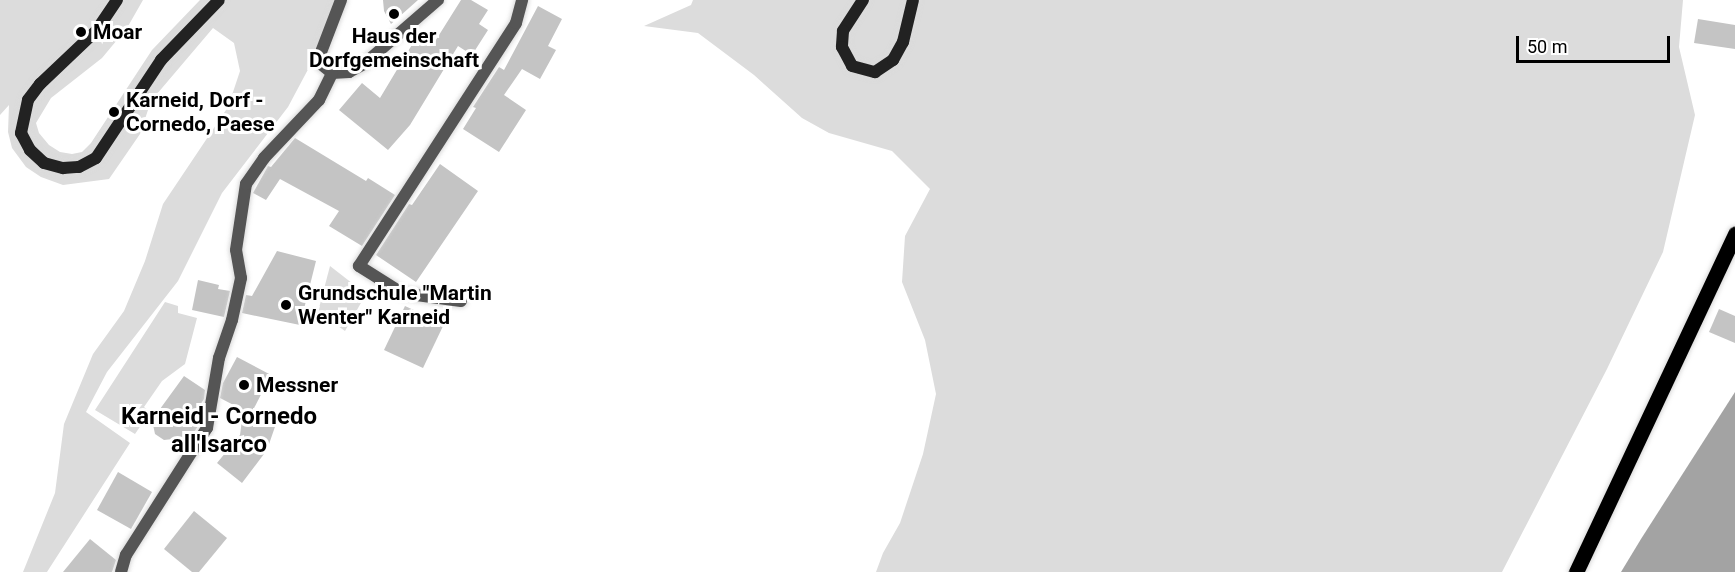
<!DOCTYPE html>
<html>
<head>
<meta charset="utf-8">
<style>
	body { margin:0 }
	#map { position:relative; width:1735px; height:572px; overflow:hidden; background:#fff; font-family:Roboto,sans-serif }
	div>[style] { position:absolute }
	.green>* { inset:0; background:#dcdcdc }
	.water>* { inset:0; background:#a3a3a3 }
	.building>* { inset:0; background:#c4c4c4 }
	.roads { filter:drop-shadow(0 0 2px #dbdbdb) drop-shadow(0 0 2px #dbdbdb) }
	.street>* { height:12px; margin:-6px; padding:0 6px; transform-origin:6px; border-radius:6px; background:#555 }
	.secondary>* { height:12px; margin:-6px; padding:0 6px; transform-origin:6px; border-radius:6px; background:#222 }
	.primary>* { height:15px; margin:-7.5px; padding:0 7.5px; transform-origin:7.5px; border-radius:7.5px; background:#000 }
	.dots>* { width:16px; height:16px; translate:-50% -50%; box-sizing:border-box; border:3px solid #fff; border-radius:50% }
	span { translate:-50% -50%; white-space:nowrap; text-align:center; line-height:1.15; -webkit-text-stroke:6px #fff; paint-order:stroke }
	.poi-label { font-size:21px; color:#000; font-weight:700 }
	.left { translate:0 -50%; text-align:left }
	.quarter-label { font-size:24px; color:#000; font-weight:700 }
	.scale { position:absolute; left:1516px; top:36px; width:154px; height:27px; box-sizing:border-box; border:3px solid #000; border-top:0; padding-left:8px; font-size:18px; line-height:21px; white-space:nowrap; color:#000; -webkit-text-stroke:4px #fff; paint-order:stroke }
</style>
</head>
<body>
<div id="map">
	<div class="green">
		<i style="clip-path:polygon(0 0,143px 0,127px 28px,102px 58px,51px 98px,36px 123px,39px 133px,49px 145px,60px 152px,72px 154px,82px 152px,91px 143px,152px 50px,200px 0,345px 0,288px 107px,222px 193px,178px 281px,107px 372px,86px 412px,130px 443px,47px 572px,23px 572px,55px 493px,64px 424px,93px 354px,124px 311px,145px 261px,163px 204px,228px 107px,240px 71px,234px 43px,213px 28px,151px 101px,140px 134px,109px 179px,63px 185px,41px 177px,26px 167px,12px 148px,8px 132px,9px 105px,0 115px)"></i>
		<i style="clip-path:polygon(693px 0,1683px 0,1679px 47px,1695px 115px,1663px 252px,1607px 369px,1502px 572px,876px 572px,883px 553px,900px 523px,923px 454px,936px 394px,925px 340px,902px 282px,905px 236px,930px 189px,892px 151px,829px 133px,802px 118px,754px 75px,698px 33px,644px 26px,691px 5px)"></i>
		<i style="clip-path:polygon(330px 266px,366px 294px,345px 331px,318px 312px)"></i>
		<i style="clip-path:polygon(165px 302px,178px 306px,178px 313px,197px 318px,185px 364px,162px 381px,144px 407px,150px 412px,135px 434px,95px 410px)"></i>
	</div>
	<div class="water">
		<i style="clip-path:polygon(1735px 392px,1735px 572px,1621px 572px,1641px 539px)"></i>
	</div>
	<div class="building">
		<i style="clip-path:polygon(383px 0,418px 0,391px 24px,384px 11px)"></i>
		<i style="clip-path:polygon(461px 0,471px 0,488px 10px,479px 24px,488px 30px,472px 55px,458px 46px,410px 125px,388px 150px,339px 110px,362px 83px,380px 98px,419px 33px,434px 43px)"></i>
		<i style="clip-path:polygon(538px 6px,562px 19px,548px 46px,556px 50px,540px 79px,522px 69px,504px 95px,526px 110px,499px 152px,463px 129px,476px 108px,473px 107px,499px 67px,504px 70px)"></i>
		<i style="clip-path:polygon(1698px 19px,1735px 25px,1735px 49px,1694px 43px)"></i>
		<i style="clip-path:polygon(295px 138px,366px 181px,368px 178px,395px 195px,362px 246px,329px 226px,339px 211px,280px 179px,266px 200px,253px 193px,268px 166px,271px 167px)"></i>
		<i style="clip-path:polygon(440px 164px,478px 191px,416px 282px,376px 255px,409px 204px,412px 205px)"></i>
		<i style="clip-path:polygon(277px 251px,316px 261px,300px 325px,242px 313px,246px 295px,252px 296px)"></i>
		<i style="clip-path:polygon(198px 280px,219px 285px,218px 289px,230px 291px,224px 317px,192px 310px)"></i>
		<i style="clip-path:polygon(405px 306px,444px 324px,423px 368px,384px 350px)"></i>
		<i style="clip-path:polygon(1719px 309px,1735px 316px,1735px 343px,1709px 332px)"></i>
		<i style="clip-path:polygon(237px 357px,271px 375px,251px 414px,220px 398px,223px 383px)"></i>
		<i style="clip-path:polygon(184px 376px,205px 390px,204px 399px,190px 420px,198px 426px,185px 447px,173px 439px,164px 440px,155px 434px,152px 420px)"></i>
		<i style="clip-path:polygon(278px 418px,267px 450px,242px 483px,217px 463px,240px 435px,242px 420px)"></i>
		<i style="clip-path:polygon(118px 472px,152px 492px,131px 529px,97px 510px)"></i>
		<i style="clip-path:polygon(194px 511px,227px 538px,199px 572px,192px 572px,164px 549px)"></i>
		<i style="clip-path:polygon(90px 539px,116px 560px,112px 572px,63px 572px)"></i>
	</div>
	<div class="roads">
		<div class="street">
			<i style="left:341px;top:0;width:56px;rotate:111deg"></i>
			<i style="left:321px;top:52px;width:12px;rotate:90deg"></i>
			<i style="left:321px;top:64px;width:14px;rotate:39deg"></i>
			<i style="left:332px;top:73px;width:17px;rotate:-3deg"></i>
			<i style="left:349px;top:72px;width:17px;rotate:-28deg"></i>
			<i style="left:364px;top:64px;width:98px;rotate:-40.9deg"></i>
			<i style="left:461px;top:301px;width:60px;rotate:-172.3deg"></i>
			<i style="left:402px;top:293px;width:51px;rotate:-147.9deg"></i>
			<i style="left:359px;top:266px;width:289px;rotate:-57.1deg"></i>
			<i style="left:516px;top:23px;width:24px;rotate:-75deg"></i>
			<i style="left:121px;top:572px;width:18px;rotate:-74deg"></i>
			<i style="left:126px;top:555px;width:151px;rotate:-57.5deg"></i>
			<i style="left:207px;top:428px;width:71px;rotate:-80.3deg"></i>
			<i style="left:219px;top:358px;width:40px;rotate:-71.1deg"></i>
			<i style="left:232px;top:320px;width:43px;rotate:-77.9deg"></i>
			<i style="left:241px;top:278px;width:28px;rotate:-100deg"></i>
			<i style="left:236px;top:250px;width:67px;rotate:-81.4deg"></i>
			<i style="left:246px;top:184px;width:32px;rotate:-55deg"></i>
			<i style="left:264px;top:158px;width:80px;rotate:-46.5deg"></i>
			<i style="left:319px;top:100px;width:30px;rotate:-64deg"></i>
		</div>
		<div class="secondary">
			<i style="left:117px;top:0;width:36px;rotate:124deg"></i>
			<i style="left:97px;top:30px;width:79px;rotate:136.5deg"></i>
			<i style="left:40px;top:84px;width:20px;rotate:127deg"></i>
			<i style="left:28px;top:100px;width:34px;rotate:102deg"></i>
			<i style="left:21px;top:133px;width:19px;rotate:62deg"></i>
			<i style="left:30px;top:150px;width:19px;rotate:43deg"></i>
			<i style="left:44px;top:163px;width:20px;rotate:15deg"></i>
			<i style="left:63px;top:168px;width:16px;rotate:-4deg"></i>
			<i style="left:79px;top:167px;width:19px;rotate:-28deg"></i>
			<i style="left:96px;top:158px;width:118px;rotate:-56.4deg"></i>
			<i style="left:161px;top:60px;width:83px;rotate:-46deg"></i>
			<i style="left:863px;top:0;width:37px;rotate:123deg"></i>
			<i style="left:843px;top:31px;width:16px;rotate:94deg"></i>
			<i style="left:842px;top:47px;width:21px;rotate:62deg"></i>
			<i style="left:852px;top:66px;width:24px;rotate:15deg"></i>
			<i style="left:875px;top:72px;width:22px;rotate:-34deg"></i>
			<i style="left:893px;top:60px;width:21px;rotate:-61deg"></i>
			<i style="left:903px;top:42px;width:43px;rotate:-76.6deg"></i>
		</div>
		<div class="primary">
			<i style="left:1576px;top:572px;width:374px;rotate:-64.8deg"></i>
		</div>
	</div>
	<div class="dots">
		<i style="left:394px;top:14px;background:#000"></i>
		<i style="left:81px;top:32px;background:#000"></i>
		<i style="left:114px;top:112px;background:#000"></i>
		<i style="left:286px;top:305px;background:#000"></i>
		<i style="left:244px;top:385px;background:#000"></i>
	</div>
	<div class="poi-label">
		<span class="left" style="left:93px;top:32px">Moar</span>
		<span style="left:394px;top:48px">Haus der<br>Dorfgemeinschaft</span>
		<span class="left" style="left:126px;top:112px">Karneid, Dorf -<br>Cornedo, Paese</span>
		<span class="left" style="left:298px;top:305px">Grundschule "Martin<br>Wenter" Karneid</span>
		<span class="left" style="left:256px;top:385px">Messner</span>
	</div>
	<div class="quarter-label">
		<span style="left:219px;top:431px">Karneid - Cornedo<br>all'Isarco</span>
	</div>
	<div class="scale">50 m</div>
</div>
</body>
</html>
